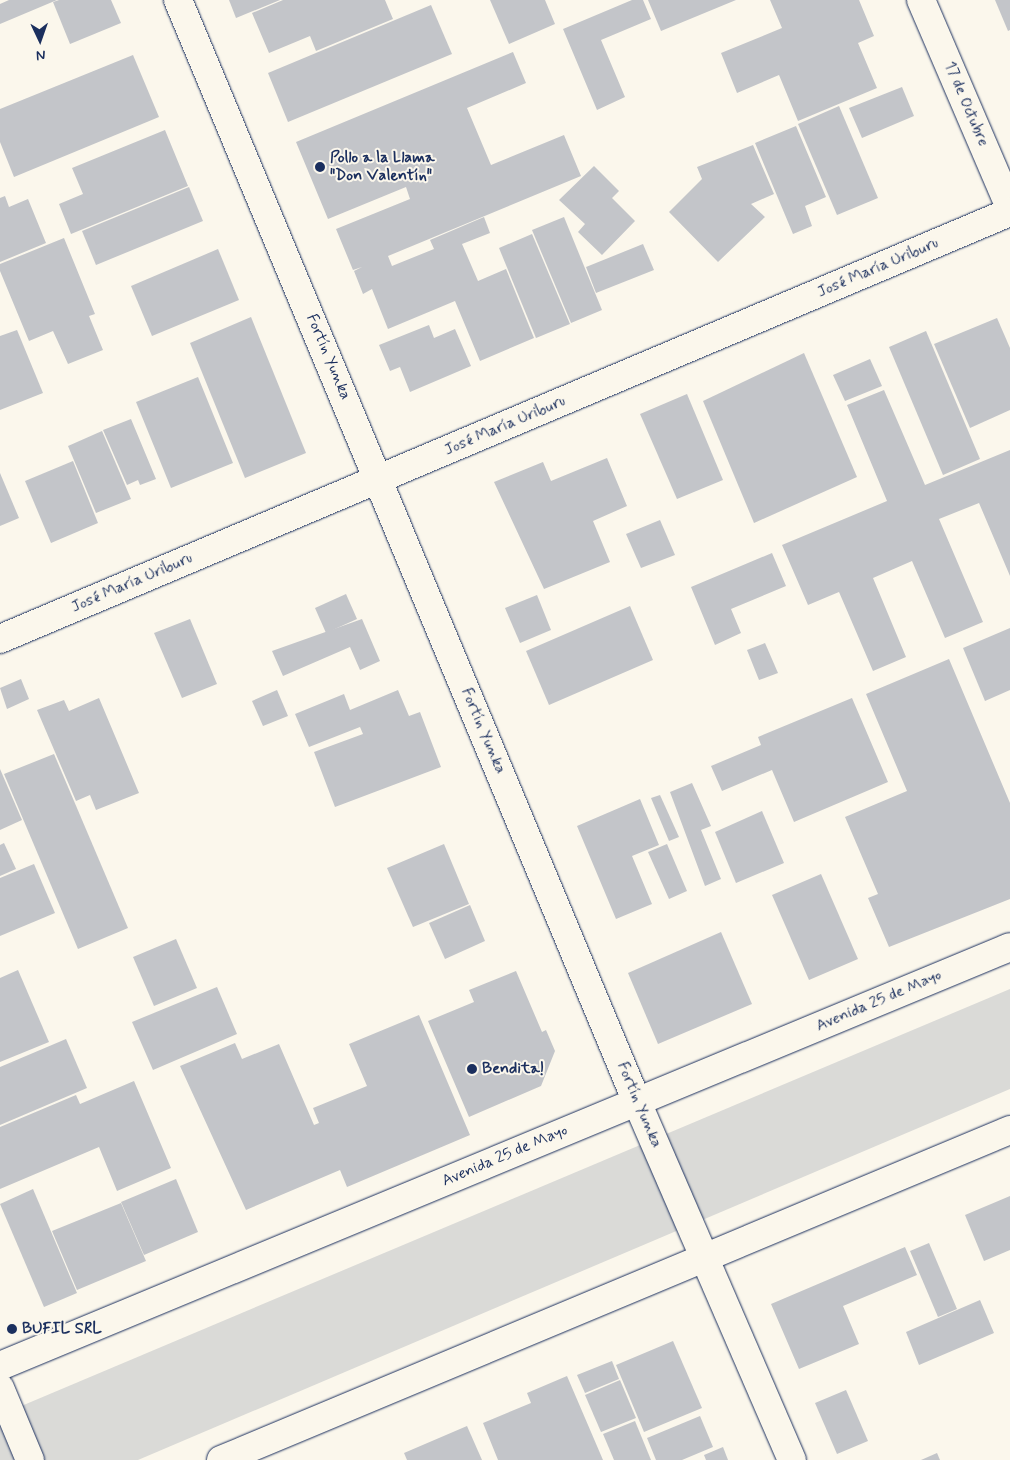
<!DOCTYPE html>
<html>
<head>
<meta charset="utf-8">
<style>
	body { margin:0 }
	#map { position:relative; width:1010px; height:1460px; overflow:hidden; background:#fbf7ec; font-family:Mynerve,sans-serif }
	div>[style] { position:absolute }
	.green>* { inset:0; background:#dadad7 }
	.building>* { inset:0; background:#c3c5c9 }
	.roads { filter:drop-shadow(0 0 1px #1b2f5e) drop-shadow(0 0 1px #1b2f5e) }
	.street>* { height:28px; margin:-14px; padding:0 14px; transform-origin:14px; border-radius:14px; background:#fbf7ec }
	.secondary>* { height:28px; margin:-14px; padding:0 14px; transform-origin:14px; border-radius:14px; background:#fbf7ec }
	.dots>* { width:14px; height:14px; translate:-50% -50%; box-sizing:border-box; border:2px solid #fbf7ec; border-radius:50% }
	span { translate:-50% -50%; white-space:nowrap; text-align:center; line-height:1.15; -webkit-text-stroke:4px #fbf7ec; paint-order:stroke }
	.street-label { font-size:16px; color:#1b2f5e }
	.poi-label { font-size:16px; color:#1b2f5e; font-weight:700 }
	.left { translate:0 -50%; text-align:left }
	.north { position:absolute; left:15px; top:15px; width:50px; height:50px; -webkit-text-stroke:4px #fbf7ec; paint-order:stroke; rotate:177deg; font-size:14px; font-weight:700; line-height:20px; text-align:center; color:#1b2f5e }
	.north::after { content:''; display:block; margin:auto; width:18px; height:22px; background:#1b2f5e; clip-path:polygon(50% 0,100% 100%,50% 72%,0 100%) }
</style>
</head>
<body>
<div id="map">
	<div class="green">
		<i style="clip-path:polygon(1010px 989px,1010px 1089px,138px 1460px,0 1460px,0 1415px)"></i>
	</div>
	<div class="building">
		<i style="clip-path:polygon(9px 0,57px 0,0 24px,0 4px)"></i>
		<i style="clip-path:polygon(59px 0,111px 0,121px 23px,70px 44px,53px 2px)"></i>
		<i style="clip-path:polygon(229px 0,280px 0,236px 18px)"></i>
		<i style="clip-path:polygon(283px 0,385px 0,393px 19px,316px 51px,310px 36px,269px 53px,252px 13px)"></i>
		<i style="clip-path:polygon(490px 0,545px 0,555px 24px,509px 44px)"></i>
		<i style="clip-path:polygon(632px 0,643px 0,651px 19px,601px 40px,625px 97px,597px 110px,563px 29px)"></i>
		<i style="clip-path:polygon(648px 0,736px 0,661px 31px)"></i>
		<i style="clip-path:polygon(770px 0,859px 0,874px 36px,858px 43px,877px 88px,798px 121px,779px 75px,737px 93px,721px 53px,782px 28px)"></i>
		<i style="clip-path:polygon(995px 0,1010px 0,1010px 30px,1008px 31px)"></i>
		<i style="clip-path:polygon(431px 5px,452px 54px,288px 122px,268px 73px)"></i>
		<i style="clip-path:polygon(513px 52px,526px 83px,467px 108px,491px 165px,564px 135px,581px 176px,388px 256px,392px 266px,434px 249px,430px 240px,484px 217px,490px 233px,462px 244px,478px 281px,506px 269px,534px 338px,480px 361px,455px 301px,388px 329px,372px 289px,363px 294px,354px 271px,362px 267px,353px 270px,336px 229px,410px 199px,406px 187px,328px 219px,296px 142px)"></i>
		<i style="clip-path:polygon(133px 55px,159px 117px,14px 177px,0 142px,0 109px)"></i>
		<i style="clip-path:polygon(902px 87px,914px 116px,862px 138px,849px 108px)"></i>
		<i style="clip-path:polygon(839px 106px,878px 198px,837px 215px,798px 124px)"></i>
		<i style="clip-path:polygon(796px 126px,826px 197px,805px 206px,812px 226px,793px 234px,755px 143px)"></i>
		<i style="clip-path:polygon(165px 130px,188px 186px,71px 234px,59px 204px,83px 194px,72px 168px)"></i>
		<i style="clip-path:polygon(753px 145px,774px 194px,751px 204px,765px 217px,718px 262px,669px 212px,702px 179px,697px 167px)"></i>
		<i style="clip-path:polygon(594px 166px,619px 191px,612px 198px,635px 221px,602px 255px,578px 232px,585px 224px,559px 200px)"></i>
		<i style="clip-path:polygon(189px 187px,203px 221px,96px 265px,82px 231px)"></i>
		<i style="clip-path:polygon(5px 196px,9px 207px,28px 199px,46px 243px,0 262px,0 198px)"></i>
		<i style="clip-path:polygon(564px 217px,602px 310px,571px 323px,532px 230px)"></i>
		<i style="clip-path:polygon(532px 234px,570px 324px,536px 338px,499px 248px)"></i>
		<i style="clip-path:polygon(64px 238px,95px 314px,89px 316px,103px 350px,68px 364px,53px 331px,29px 341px,0 271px,0 264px)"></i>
		<i style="clip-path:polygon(643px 244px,654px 270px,596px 293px,586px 267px)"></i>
		<i style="clip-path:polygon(218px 249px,239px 300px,152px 336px,131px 286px)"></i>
		<i style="clip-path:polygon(251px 317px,306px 453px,245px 478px,190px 343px)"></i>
		<i style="clip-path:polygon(997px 318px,1010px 348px,1010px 410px,970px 428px,934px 344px)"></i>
		<i style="clip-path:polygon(429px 325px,434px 338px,455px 329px,471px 366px,410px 392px,400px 367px,390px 371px,379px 345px)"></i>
		<i style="clip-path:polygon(17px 330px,43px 393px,0 410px,0 336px)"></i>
		<i style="clip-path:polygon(926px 331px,980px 459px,943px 475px,889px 347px)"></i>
		<i style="clip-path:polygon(804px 353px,857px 477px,754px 523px,703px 401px)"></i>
		<i style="clip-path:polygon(870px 359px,882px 386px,845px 401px,833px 375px)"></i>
		<i style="clip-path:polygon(198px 377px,233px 463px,171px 488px,136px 402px)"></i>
		<i style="clip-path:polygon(884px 390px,925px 485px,1010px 450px,1010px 576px,979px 503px,939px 519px,983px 622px,945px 638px,912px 561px,873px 578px,906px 657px,873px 671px,839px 592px,808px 605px,782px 545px,887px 501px,847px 405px)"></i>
		<i style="clip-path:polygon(687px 394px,723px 480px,677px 499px,640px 414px)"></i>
		<i style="clip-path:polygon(131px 419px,156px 479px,140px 485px,138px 480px,127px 485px,103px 430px)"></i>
		<i style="clip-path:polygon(102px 431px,131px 499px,96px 513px,68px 446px)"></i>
		<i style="clip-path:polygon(607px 458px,627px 506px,593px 521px,610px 562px,544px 589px,494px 482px,543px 462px,551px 481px)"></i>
		<i style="clip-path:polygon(73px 461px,98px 523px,51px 543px,25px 481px)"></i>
		<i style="clip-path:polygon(0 473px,19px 518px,0 526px)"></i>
		<i style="clip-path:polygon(660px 520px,675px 555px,641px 568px,626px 534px)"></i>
		<i style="clip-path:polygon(772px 553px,786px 586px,731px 609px,741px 633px,715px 645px,691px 587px)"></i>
		<i style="clip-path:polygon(346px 594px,357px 619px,326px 633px,315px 608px)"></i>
		<i style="clip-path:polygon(537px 595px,551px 630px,520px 643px,505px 608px)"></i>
		<i style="clip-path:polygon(630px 606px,653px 660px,549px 705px,526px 651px)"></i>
		<i style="clip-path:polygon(190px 619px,217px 684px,182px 698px,154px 633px)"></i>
		<i style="clip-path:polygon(362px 619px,380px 661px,360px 670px,350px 647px,283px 676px,272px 651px)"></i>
		<i style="clip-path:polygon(1010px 628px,1010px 690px,985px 701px,963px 648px)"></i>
		<i style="clip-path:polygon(765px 643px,778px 673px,759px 680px,747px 650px)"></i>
		<i style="clip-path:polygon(949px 659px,1010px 803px,1010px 899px,889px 947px,868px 898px,878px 894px,845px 817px,907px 791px,866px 694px)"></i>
		<i style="clip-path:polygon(21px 679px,29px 699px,7px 709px,0 688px)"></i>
		<i style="clip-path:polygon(277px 690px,288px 716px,263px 726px,252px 701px)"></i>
		<i style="clip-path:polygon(398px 690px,409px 716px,420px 712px,441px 767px,335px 807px,314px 752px,363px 734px,360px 727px,309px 747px,295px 714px,344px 694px,350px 710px)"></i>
		<i style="clip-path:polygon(99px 698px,139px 793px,96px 810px,90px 795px,76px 801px,37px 710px,64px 700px,69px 711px)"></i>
		<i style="clip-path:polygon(852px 698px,888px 782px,794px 822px,772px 770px,722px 791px,711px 766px,761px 745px,758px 737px)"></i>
		<i style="clip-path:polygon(54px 754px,128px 928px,78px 949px,4px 774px)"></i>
		<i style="clip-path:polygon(0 769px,22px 820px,0 830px)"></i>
		<i style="clip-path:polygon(692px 783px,711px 826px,701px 830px,721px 879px,705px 886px,670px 792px)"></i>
		<i style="clip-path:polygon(660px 795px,679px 837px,669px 841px,651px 798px)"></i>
		<i style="clip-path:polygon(640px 799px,659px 845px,632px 856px,652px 904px,616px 919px,577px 826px)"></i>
		<i style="clip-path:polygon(762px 811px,784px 863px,736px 883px,715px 832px)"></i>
		<i style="clip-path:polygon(4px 843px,16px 869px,0 876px,0 845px)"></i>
		<i style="clip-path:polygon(444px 844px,469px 904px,413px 927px,387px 868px)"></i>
		<i style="clip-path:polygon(667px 844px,687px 891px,669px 899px,648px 852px)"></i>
		<i style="clip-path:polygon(34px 864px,55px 913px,0 936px,0 878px)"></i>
		<i style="clip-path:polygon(821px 874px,858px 959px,809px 980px,772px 895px)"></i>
		<i style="clip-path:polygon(470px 905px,485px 941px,445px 959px,429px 923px)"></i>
		<i style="clip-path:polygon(721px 932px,752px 1004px,658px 1044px,628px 973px)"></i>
		<i style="clip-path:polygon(176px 939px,197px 988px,154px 1006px,133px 957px)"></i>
		<i style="clip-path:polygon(18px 970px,49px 1042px,0 1062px,0 978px)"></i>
		<i style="clip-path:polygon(516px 971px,542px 1032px,546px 1030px,555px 1051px,541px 1086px,469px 1117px,428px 1021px,474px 1002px,469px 990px)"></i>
		<i style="clip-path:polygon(217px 987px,237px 1034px,153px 1070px,132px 1022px)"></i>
		<i style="clip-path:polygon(419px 1015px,470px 1135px,347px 1187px,340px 1170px,246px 1210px,180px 1066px,235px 1043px,242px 1059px,279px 1044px,314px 1125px,319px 1123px,313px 1108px,367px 1086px,349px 1044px)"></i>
		<i style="clip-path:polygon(66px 1039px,87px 1088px,0 1125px,0 1067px)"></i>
		<i style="clip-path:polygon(134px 1081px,171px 1168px,117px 1191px,99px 1147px,0 1189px,0 1127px,76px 1095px,80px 1104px)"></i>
		<i style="clip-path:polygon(176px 1179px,198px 1232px,144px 1255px,121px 1202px)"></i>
		<i style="clip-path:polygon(33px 1189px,77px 1293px,44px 1307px,0 1204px)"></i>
		<i style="clip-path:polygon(1010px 1196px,1010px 1250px,984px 1261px,965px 1215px)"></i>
		<i style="clip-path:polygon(121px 1203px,146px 1261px,77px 1290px,52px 1231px)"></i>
		<i style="clip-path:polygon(929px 1243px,957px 1309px,938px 1317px,910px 1251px)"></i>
		<i style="clip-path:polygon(905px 1247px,917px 1275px,843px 1306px,859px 1344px,799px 1369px,771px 1304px)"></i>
		<i style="clip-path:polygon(980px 1300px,994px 1333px,919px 1365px,906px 1332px)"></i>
		<i style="clip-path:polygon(673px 1341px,702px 1408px,644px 1432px,616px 1365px)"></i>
		<i style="clip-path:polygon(612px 1361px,619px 1379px,585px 1393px,577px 1375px)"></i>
		<i style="clip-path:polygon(567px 1376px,603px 1460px,498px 1460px,483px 1423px,531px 1403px,527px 1393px)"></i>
		<i style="clip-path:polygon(620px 1380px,636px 1418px,601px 1432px,585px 1395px)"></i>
		<i style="clip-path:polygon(846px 1390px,868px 1441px,837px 1454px,815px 1403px)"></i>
		<i style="clip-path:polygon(700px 1416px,713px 1447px,682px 1460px,656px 1460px,647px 1438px)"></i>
		<i style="clip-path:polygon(635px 1421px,651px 1460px,614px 1460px,603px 1434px)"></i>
		<i style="clip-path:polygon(467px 1426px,482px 1460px,407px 1460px,404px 1453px)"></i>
		<i style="clip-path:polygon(723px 1447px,728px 1460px,706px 1460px,704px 1455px)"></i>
		<i style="clip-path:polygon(937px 1453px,940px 1460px,921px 1460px)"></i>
	</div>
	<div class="roads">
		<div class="street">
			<i style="left:178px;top:0;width:1194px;rotate:67.39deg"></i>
			<i style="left:637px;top:1102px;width:390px;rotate:66.6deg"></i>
			<i style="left:921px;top:0;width:226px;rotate:66.8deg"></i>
			<i style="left:0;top:639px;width:1097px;rotate:-22.92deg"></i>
			<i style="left:0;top:1388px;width:78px;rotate:67.4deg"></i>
		</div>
		<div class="secondary">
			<i style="left:0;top:1366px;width:1093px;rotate:-22.53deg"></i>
			<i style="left:221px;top:1460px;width:855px;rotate:-22.7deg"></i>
		</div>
	</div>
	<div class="dots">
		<i style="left:320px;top:167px;background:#1b2f5e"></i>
		<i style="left:472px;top:1069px;background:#1b2f5e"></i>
		<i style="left:12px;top:1329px;background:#1b2f5e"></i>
	</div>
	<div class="street-label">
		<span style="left:966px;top:104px;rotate:67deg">17 de Octubre</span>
		<span style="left:878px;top:268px;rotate:-23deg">José María Uriburu</span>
		<span style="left:328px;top:357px;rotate:67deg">Fortín Yunka</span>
		<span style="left:505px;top:426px;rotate:-23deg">José María Uriburu</span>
		<span style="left:132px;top:583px;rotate:-23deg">José María Uriburu</span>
		<span style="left:483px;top:731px;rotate:67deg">Fortín Yunka</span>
		<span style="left:879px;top:1001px;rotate:-23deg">Avenida 25 de Mayo</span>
		<span style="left:639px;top:1105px;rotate:67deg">Fortín Yunka</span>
		<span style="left:505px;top:1156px;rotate:-23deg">Avenida 25 de Mayo</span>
	</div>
	<div class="poi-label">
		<span class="left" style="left:330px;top:167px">Pollo a la Llama<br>"Don Valentín"</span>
		<span class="left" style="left:482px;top:1069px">Bendita!</span>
		<span class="left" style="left:22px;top:1329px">BUFIL SRL</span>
	</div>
	<div class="north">N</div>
</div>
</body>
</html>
